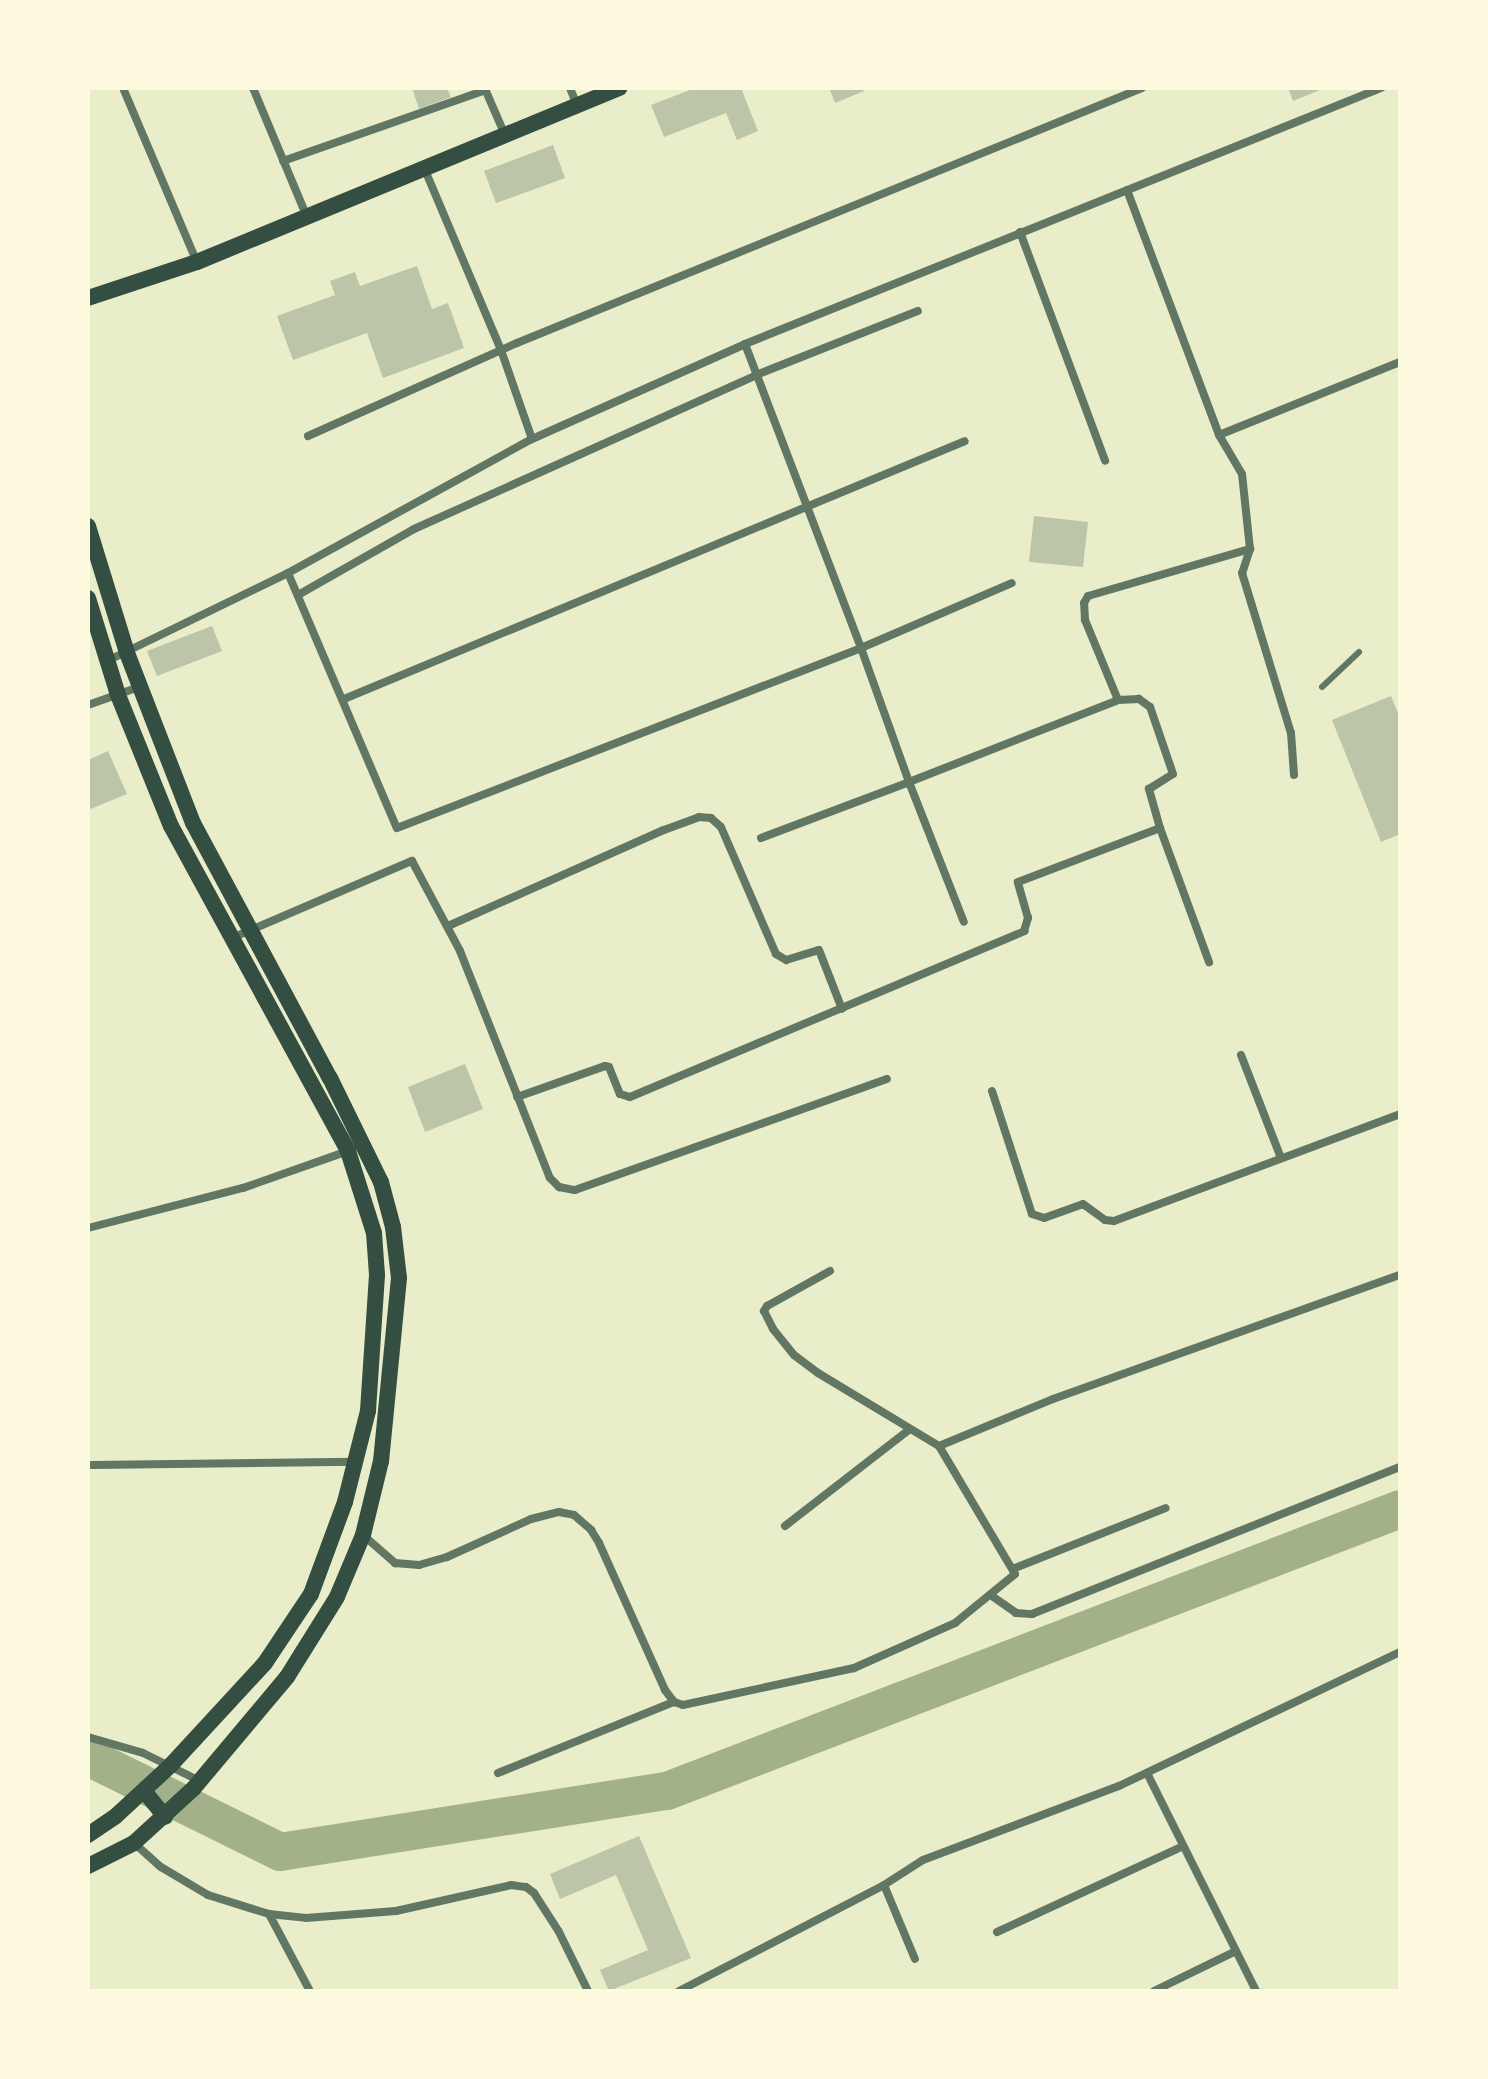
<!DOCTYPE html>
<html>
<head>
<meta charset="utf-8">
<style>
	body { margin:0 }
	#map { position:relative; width:1488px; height:2079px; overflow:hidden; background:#e9edc9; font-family:Karla,sans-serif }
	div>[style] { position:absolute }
	.river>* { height:38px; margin:-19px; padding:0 19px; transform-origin:19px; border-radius:19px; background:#a3b18a }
	.building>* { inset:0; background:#bcc5a7 }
	.service>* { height:6px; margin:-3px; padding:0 3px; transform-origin:3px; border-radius:3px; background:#617663 }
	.minor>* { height:8px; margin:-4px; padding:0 4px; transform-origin:4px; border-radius:4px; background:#617663 }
	.secondary>* { height:16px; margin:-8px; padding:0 8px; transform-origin:8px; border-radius:8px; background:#344e41 }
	span { translate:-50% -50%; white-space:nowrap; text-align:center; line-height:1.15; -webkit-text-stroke:6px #fefae0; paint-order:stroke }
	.frame { position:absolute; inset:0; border:90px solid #fefae0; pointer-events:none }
</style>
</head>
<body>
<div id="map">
	<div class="river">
		<i style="left:88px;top:1757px;width:214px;rotate:26.3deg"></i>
		<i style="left:280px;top:1852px;width:392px;rotate:-9deg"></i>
		<i style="left:667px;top:1791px;width:785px;rotate:-21.04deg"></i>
	</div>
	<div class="building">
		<i style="clip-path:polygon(412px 88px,447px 88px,451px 97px,419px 109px)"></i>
		<i style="clip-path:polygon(695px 88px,741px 88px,758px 131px,737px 140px,726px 113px,664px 137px,651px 105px)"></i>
		<i style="clip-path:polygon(829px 88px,863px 88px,864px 91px,835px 103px)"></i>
		<i style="clip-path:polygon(1288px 88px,1325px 88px,1293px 101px)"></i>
		<i style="clip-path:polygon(553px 145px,565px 178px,496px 203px,484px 171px)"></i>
		<i style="clip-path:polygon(417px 266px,432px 309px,448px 303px,464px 348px,383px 378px,367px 333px,293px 360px,277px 316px,335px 295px,330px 281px,355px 272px,360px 286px)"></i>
		<i style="clip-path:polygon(1034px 516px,1088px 522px,1083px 567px,1029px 562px)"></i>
		<i style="clip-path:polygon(212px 626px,222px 651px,157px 676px,147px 651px)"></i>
		<i style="clip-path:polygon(1391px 696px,1400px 718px,1400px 834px,1381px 842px,1332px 720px)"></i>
		<i style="clip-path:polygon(108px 751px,127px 794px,88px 810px,88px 760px)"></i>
		<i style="clip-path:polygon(465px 1064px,483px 1109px,425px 1132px,408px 1087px)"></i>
		<i style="clip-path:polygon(639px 1836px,691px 1958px,609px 1991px,600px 1970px,648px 1950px,616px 1875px,560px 1899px,550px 1874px)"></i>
	</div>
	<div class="service">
		<i style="left:1322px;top:687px;width:51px;rotate:-43.4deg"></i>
	</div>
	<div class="minor">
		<i style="left:123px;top:88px;width:189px;rotate:67deg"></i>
		<i style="left:253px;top:88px;width:140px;rotate:67.3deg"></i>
		<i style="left:570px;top:88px;width:18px;rotate:68deg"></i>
		<i style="left:485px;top:89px;width:50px;rotate:66.5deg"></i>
		<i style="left:283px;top:161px;width:215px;rotate:-19.3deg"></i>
		<i style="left:425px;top:170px;width:195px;rotate:67.1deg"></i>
		<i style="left:501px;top:350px;width:94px;rotate:70.8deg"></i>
		<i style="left:1127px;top:190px;width:262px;rotate:69.4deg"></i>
		<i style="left:1219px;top:435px;width:195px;rotate:-22deg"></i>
		<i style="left:1020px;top:232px;width:244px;rotate:69.6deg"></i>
		<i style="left:745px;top:344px;width:325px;rotate:69.1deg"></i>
		<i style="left:861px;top:648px;width:164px;rotate:-23.3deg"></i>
		<i style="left:1219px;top:435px;width:45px;rotate:59.5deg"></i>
		<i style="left:1242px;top:474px;width:75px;rotate:83.9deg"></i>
		<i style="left:1250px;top:549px;width:25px;rotate:108deg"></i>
		<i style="left:1242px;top:573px;width:167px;rotate:73deg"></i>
		<i style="left:1291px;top:733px;width:42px;rotate:85.9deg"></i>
		<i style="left:308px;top:436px;width:229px;rotate:-24deg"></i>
		<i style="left:517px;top:343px;width:675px;rotate:-22.2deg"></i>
		<i style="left:288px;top:573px;width:277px;rotate:66.9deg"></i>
		<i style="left:397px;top:828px;width:498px;rotate:-21.2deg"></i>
		<i style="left:861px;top:648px;width:142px;rotate:70.3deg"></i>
		<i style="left:909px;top:782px;width:225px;rotate:-21.4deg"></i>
		<i style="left:298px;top:595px;width:133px;rotate:-29.6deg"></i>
		<i style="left:414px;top:529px;width:375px;rotate:-24.2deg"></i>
		<i style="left:756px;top:375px;width:174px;rotate:-21.6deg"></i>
		<i style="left:107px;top:661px;width:201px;rotate:-25.9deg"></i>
		<i style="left:288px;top:573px;width:278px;rotate:-28.8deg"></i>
		<i style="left:532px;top:439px;width:233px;rotate:-24deg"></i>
		<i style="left:745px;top:344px;width:686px;rotate:-21.93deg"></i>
		<i style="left:344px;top:699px;width:672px;rotate:-22.56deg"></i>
		<i style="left:88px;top:705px;width:54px;rotate:-19.4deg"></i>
		<i style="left:1160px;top:828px;width:143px;rotate:69.9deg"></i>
		<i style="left:761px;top:838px;width:158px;rotate:-20.7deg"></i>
		<i style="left:909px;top:782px;width:150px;rotate:68.6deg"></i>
		<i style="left:448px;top:926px;width:236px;rotate:-24deg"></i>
		<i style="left:664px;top:830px;width:37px;rotate:-20deg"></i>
		<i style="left:699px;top:817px;width:12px;rotate:5deg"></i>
		<i style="left:711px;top:818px;width:13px;rotate:42deg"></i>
		<i style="left:721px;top:827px;width:138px;rotate:66.6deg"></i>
		<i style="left:776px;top:954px;width:12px;rotate:31deg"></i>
		<i style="left:786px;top:960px;width:34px;rotate:-17deg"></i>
		<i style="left:819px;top:950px;width:63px;rotate:68.7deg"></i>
		<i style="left:232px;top:938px;width:196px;rotate:-23.2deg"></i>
		<i style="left:412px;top:861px;width:102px;rotate:61.9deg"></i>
		<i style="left:460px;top:951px;width:244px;rotate:68.4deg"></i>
		<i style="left:550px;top:1178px;width:13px;rotate:45deg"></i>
		<i style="left:559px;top:1187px;width:16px;rotate:11deg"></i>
		<i style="left:575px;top:1190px;width:331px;rotate:-19.6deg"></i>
		<i style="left:1241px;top:1055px;width:110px;rotate:68.8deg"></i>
		<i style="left:992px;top:1091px;width:129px;rotate:72deg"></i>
		<i style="left:1032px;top:1214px;width:13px;rotate:18deg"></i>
		<i style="left:1044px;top:1218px;width:41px;rotate:-19.7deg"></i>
		<i style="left:1083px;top:1204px;width:27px;rotate:36deg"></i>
		<i style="left:1105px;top:1220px;width:9px;rotate:6deg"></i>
		<i style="left:1114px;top:1221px;width:305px;rotate:-20.5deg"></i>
		<i style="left:517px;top:1097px;width:93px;rotate:-19.4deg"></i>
		<i style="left:605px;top:1066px;width:4px;rotate:14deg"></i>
		<i style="left:609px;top:1067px;width:29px;rotate:68deg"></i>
		<i style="left:620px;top:1094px;width:10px;rotate:17deg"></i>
		<i style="left:630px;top:1097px;width:428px;rotate:-22.8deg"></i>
		<i style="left:1024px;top:931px;width:14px;rotate:-73deg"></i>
		<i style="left:1028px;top:918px;width:37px;rotate:-106deg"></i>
		<i style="left:1018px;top:882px;width:152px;rotate:-20.8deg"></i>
		<i style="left:1160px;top:828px;width:41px;rotate:-105.8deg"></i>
		<i style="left:1149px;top:789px;width:28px;rotate:-32deg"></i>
		<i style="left:1173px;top:774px;width:71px;rotate:-108.9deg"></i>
		<i style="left:1150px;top:707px;width:14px;rotate:-144deg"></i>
		<i style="left:1139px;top:699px;width:21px;rotate:177deg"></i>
		<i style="left:1118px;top:700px;width:87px;rotate:-112.4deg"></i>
		<i style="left:1085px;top:620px;width:17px;rotate:-93deg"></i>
		<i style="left:1084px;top:603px;width:8px;rotate:-60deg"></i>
		<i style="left:1088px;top:596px;width:169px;rotate:-16.2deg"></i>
		<i style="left:88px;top:1228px;width:160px;rotate:-14.5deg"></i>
		<i style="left:243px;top:1188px;width:111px;rotate:-19.4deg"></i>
		<i style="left:830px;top:1271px;width:72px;rotate:150.9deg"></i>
		<i style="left:767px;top:1306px;width:6px;rotate:121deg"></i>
		<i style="left:764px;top:1311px;width:20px;rotate:63deg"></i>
		<i style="left:773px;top:1329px;width:33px;rotate:51deg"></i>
		<i style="left:794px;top:1355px;width:30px;rotate:37deg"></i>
		<i style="left:818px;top:1373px;width:141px;rotate:31.1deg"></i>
		<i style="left:92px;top:1465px;width:263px;rotate:-0.7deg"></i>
		<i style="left:785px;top:1526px;width:158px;rotate:-37.8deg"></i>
		<i style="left:363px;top:1535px;width:43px;rotate:41.2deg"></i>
		<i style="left:395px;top:1563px;width:24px;rotate:5deg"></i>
		<i style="left:419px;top:1565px;width:29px;rotate:-16deg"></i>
		<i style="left:447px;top:1557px;width:92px;rotate:-24.3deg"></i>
		<i style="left:531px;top:1519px;width:29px;rotate:-14deg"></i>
		<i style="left:559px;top:1512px;width:15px;rotate:11deg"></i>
		<i style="left:574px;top:1515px;width:23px;rotate:41deg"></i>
		<i style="left:591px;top:1530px;width:15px;rotate:58deg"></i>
		<i style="left:599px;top:1543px;width:161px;rotate:65.8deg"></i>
		<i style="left:665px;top:1690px;width:15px;rotate:53deg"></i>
		<i style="left:674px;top:1702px;width:9px;rotate:18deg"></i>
		<i style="left:683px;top:1705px;width:175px;rotate:-12.2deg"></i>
		<i style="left:854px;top:1668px;width:111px;rotate:-24deg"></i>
		<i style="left:955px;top:1623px;width:77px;rotate:-39.2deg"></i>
		<i style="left:1015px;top:1574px;width:149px;rotate:-120.7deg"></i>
		<i style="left:939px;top:1446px;width:123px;rotate:-22.4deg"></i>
		<i style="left:1053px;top:1399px;width:368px;rotate:-19.7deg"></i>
		<i style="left:1015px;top:1568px;width:162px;rotate:-21.7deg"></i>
		<i style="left:992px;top:1596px;width:29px;rotate:35deg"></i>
		<i style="left:1016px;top:1613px;width:16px;rotate:4deg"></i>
		<i style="left:1032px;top:1614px;width:396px;rotate:-21.8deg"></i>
		<i style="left:88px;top:1737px;width:57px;rotate:16.2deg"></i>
		<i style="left:143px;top:1753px;width:64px;rotate:26.2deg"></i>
		<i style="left:498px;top:1773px;width:190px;rotate:-22deg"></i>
		<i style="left:1147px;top:1773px;width:244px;rotate:63.4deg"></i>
		<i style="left:134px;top:1843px;width:36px;rotate:42deg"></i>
		<i style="left:161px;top:1867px;width:55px;rotate:30.8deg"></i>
		<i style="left:208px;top:1895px;width:64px;rotate:17.3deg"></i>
		<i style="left:269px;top:1914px;width:37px;rotate:6deg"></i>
		<i style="left:306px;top:1918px;width:90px;rotate:-4.4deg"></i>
		<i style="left:396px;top:1911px;width:118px;rotate:-12.7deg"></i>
		<i style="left:511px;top:1885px;width:15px;rotate:8deg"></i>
		<i style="left:526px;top:1887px;width:10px;rotate:37deg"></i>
		<i style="left:534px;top:1893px;width:46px;rotate:57.3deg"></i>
		<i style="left:559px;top:1932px;width:66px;rotate:63.8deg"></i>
		<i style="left:884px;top:1885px;width:80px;rotate:67.3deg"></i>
		<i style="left:269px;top:1914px;width:87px;rotate:62deg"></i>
		<i style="left:997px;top:1932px;width:205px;rotate:-24.8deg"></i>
		<i style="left:679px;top:1991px;width:231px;rotate:-27.3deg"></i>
		<i style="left:884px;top:1885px;width:46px;rotate:-32.7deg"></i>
		<i style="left:923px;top:1860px;width:210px;rotate:-20.7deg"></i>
		<i style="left:1119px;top:1786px;width:311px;rotate:-25.5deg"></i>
		<i style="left:1154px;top:1991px;width:91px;rotate:-26deg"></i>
	</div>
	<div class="secondary">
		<i style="left:88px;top:298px;width:115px;rotate:-18.3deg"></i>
		<i style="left:197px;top:262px;width:457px;rotate:-22.4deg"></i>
		<i style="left:88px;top:526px;width:133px;rotate:72.9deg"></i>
		<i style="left:127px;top:653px;width:182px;rotate:68.8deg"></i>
		<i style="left:193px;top:823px;width:289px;rotate:61.8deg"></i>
		<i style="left:330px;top:1078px;width:116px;rotate:63.9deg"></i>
		<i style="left:381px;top:1182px;width:47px;rotate:75.1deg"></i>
		<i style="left:393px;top:1227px;width:51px;rotate:83.3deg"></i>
		<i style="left:399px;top:1278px;width:184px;rotate:95.6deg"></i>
		<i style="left:381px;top:1461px;width:76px;rotate:103.7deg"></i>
		<i style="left:363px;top:1535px;width:67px;rotate:112.8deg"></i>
		<i style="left:337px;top:1597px;width:94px;rotate:122deg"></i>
		<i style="left:287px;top:1677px;width:145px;rotate:130deg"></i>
		<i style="left:194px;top:1788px;width:81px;rotate:137.5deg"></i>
		<i style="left:134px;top:1843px;width:51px;rotate:153.4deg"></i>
		<i style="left:88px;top:598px;width:102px;rotate:72.8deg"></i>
		<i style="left:118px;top:695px;width:141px;rotate:68deg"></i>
		<i style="left:171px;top:826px;width:370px;rotate:61.4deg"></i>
		<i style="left:348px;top:1151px;width:86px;rotate:72.4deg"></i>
		<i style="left:374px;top:1233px;width:42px;rotate:85.9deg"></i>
		<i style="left:377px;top:1275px;width:136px;rotate:93.8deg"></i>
		<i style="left:368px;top:1411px;width:94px;rotate:104.2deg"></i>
		<i style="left:345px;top:1502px;width:98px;rotate:110.3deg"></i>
		<i style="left:311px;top:1594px;width:83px;rotate:123.7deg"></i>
		<i style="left:265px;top:1663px;width:139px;rotate:132.7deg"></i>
		<i style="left:171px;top:1765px;width:75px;rotate:137.2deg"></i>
		<i style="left:116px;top:1816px;width:34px;rotate:146deg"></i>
		<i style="left:145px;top:1792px;width:32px;rotate:51deg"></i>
	</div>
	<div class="frame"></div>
</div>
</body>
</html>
